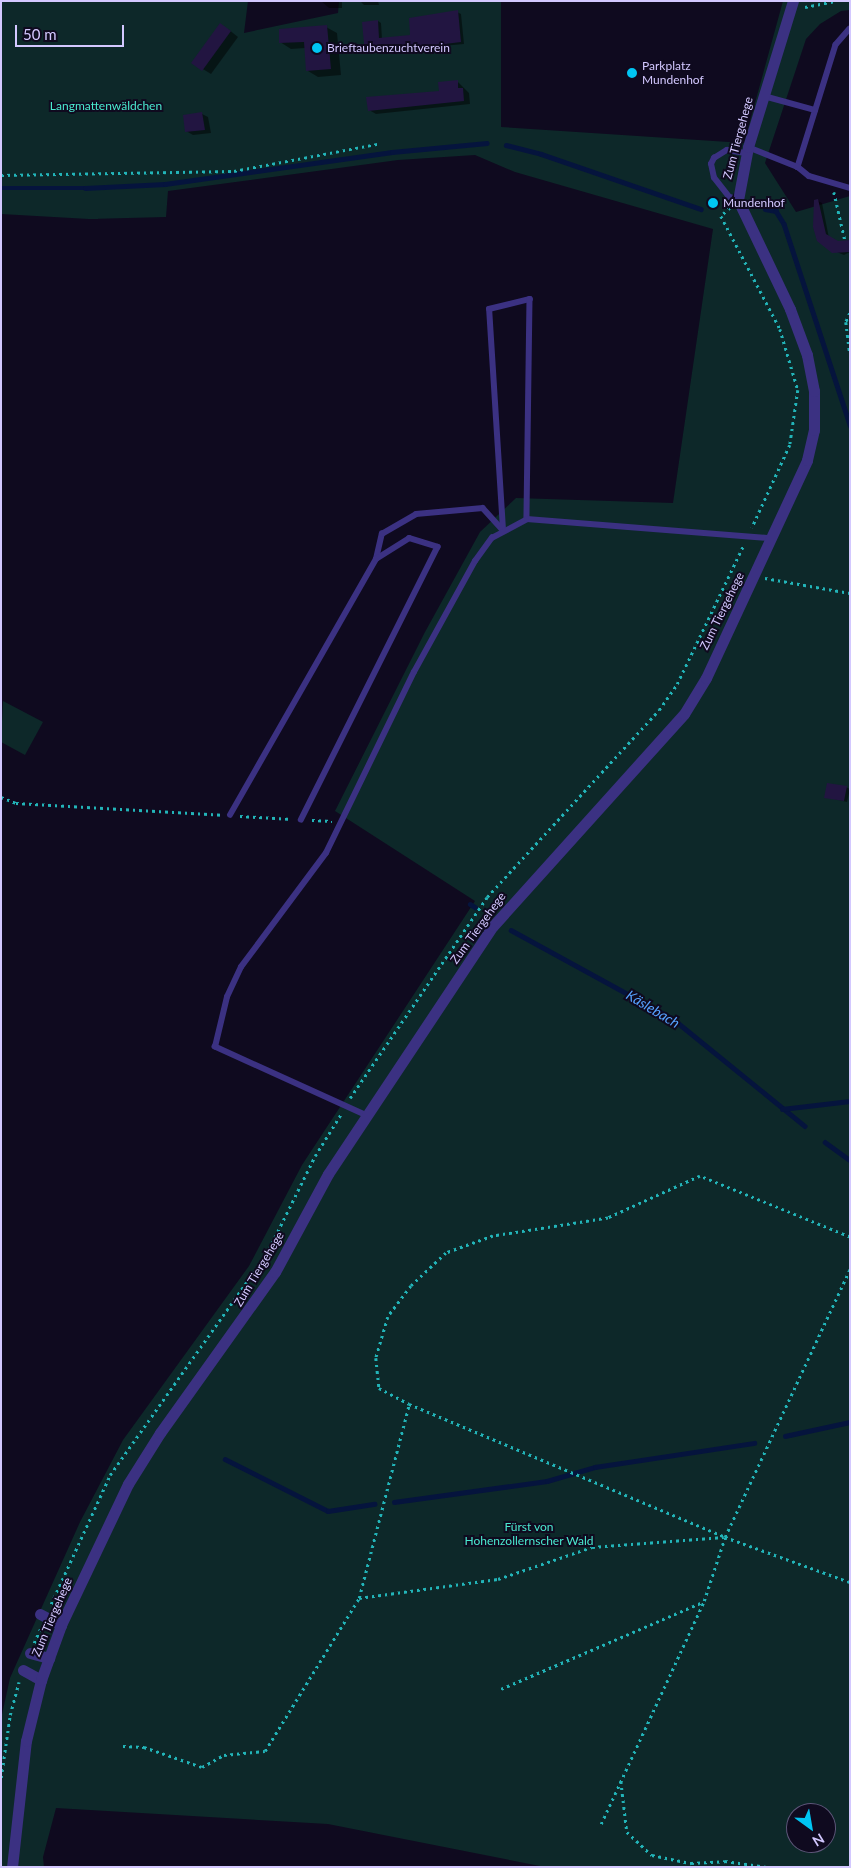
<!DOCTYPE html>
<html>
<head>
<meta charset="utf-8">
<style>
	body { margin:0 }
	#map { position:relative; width:851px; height:1868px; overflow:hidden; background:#0f0a1f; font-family:Lato,sans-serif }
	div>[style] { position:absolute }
	.green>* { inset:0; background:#0d2829 }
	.shadow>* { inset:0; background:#0007 }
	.stream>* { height:4.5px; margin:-2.25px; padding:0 2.25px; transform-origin:2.25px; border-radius:2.25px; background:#05143d }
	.building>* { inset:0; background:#221541 }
	.path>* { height:2.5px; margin-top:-1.25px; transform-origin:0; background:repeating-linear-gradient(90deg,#22b4b8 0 2.5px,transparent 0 6.5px) }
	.service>* { height:5.5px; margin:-2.75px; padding:0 2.75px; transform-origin:2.75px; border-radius:2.75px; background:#3b3182 }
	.minor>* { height:11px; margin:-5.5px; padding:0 5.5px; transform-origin:5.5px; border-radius:5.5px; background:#3b3182 }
	.dots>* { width:14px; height:14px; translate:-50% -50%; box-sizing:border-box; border:2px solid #0f0a1f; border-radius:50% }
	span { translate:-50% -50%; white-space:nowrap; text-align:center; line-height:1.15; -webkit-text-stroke:4px #0f0a1f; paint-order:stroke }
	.poi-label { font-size:12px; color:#d3c8ff }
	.left { translate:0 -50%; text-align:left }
	.park-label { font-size:12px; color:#4ae9cf }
	.street-label { font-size:12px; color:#d3c8ff }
	.water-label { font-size:14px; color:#56a2ff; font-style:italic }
	.frame { position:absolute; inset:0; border:2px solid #d3c8ff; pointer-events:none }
	.north { position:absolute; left:786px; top:1803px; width:50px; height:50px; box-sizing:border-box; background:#0f0a1f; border:1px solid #5d5679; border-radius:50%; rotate:148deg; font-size:14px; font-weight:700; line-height:20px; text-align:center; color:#d3c8ff }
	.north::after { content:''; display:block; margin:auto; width:18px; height:22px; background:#00c5f3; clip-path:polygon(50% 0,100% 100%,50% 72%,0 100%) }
	.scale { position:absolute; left:15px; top:25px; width:109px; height:22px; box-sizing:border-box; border:2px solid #d3c8ff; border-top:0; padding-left:6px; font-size:15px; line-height:18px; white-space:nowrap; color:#d3c8ff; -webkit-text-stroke:4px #0f0a1f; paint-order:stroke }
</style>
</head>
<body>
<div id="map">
	<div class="green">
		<i style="clip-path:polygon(evenodd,1px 1px,248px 1px,244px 33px,338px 13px,339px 1px,501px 1px,501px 127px,744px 143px,783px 1px,850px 1px,850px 10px,841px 11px,820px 24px,806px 39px,765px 163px,796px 212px,850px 196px,850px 1867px,545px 1867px,328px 1824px,56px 1808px,43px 1857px,44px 1867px,1px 1867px,1px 1719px,10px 1678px,80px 1522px,123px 1440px,249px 1266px,302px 1165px,475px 901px,335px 811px,425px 632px,480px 532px,516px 498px,673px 503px,713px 229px,515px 172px,475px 155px,398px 160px,168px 191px,166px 217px,89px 219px,1px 214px,1px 1px,796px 1813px,826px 1813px,826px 1843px,796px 1843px,796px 1813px)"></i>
		<i style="clip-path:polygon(3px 701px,43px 722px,25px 755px,1px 742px)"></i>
	</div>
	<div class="shadow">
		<i style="clip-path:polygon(321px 1px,342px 1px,342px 8px,329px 8px)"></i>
		<i style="clip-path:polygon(360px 1px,378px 1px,379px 5px,364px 5px)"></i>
		<i style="clip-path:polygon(457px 12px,461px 14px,464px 44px,366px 53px,378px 21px,381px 23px,382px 39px,411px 36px)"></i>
		<i style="clip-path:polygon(326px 27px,337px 33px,341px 75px,318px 77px,308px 71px,305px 48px,291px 49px,280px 42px)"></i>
		<i style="clip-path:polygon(228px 29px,238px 37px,211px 74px,193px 63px)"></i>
		<i style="clip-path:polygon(457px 81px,469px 93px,470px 104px,376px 114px,369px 110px,441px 92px)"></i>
		<i style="clip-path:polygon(202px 114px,208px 117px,211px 133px,193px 135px,186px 131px)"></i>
		<i style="clip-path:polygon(818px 201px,822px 203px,829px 238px,838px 243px,850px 240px,850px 252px,844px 255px,827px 248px)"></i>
		<i style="clip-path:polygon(846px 787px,850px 789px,847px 802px,826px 797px)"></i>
	</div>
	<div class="stream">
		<i style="left:506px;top:145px;width:36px;rotate:14deg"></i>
		<i style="left:541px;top:154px;width:169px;rotate:19deg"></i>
		<i style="left:1px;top:188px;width:84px"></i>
		<i style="left:85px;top:188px;width:80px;rotate:-2.9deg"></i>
		<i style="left:165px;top:184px;width:229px;rotate:-8deg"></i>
		<i style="left:392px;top:152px;width:95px;rotate:-5.4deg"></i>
		<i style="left:765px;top:209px;width:11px;rotate:10deg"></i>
		<i style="left:776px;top:211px;width:15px;rotate:58deg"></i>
		<i style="left:784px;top:224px;width:212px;rotate:71.8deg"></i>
		<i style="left:470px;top:904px;width:6px;rotate:31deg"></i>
		<i style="left:511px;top:930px;width:183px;rotate:28.7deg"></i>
		<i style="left:672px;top:1018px;width:171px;rotate:39.1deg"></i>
		<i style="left:782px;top:1109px;width:68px;rotate:-6.7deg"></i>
		<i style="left:825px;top:1142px;width:31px;rotate:36deg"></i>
		<i style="left:785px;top:1436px;width:66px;rotate:-12.2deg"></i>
		<i style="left:225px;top:1459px;width:115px;rotate:26.8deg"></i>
		<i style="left:328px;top:1511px;width:47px;rotate:-8.7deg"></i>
		<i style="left:394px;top:1502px;width:154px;rotate:-7.8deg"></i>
		<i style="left:547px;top:1481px;width:50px;rotate:-16.3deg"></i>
		<i style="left:595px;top:1467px;width:161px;rotate:-8.6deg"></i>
	</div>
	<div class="building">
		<i style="clip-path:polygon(458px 10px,461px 42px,365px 54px,362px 22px,378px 20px,379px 38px,410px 35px,409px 18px)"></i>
		<i style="clip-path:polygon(220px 23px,231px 31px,202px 71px,191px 63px)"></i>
		<i style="clip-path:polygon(327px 25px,331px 69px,306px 71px,304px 42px,279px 43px,279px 29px)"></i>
		<i style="clip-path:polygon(458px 80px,458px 88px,463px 88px,464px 101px,368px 111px,366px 97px,439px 91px,438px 82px)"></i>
		<i style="clip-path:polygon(202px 112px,205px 130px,185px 132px,183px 115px)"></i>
		<i style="clip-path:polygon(818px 199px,826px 234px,838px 241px,850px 240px,850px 252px,832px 253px,817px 241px,813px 227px,814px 200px)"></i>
		<i style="clip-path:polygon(827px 783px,847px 786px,844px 801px,824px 798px)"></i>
	</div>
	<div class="path">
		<i style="left:805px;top:7px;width:31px;rotate:-11deg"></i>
		<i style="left:1px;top:175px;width:233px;rotate:-1deg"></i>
		<i style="left:234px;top:171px;width:146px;rotate:-10.7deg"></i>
		<i style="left:834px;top:192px;width:49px;rotate:77.1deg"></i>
		<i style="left:730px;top:208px;width:12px;rotate:138deg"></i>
		<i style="left:721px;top:216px;width:127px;rotate:62.4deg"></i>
		<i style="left:780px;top:329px;width:64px;rotate:73.6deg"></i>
		<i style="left:798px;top:390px;width:56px;rotate:98.3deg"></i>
		<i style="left:790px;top:445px;width:91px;rotate:114.6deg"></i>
		<i style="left:850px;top:313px;width:10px;rotate:114deg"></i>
		<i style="left:846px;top:322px;width:31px;rotate:83deg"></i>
		<i style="left:765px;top:578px;width:86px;rotate:10deg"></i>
		<i style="left:1px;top:797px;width:16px;rotate:22deg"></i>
		<i style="left:16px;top:803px;width:206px;rotate:3.3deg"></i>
		<i style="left:240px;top:816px;width:52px;rotate:3.3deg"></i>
		<i style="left:312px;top:820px;width:20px;rotate:3deg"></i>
		<i style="left:350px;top:1098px;width:243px;rotate:-55.7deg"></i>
		<i style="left:487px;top:897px;width:254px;rotate:-47.4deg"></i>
		<i style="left:659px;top:710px;width:32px;rotate:-55deg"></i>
		<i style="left:677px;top:684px;width:153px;rotate:-64.4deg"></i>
		<i style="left:850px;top:1237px;width:162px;rotate:-157.9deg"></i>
		<i style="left:700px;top:1176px;width:101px;rotate:155.5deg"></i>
		<i style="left:608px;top:1218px;width:116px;rotate:171.1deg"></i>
		<i style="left:493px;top:1236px;width:50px;rotate:160.1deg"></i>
		<i style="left:446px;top:1253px;width:48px;rotate:136.7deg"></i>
		<i style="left:411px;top:1286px;width:39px;rotate:127deg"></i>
		<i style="left:388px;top:1317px;width:43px;rotate:106.3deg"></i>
		<i style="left:376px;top:1358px;width:30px;rotate:84deg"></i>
		<i style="left:379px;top:1388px;width:34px;rotate:28deg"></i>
		<i style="left:409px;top:1404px;width:343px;rotate:22.8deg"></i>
		<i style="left:725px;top:1537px;width:133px;rotate:19.8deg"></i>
		<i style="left:359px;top:1598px;width:140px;rotate:-7.8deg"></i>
		<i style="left:498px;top:1579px;width:99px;rotate:-18.8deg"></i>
		<i style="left:592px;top:1547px;width:132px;rotate:-4.3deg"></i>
		<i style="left:51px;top:1604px;width:142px;rotate:-65.4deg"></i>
		<i style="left:110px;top:1475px;width:270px;rotate:-54.7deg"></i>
		<i style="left:266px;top:1255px;width:110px;rotate:-63.7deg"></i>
		<i style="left:315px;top:1156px;width:49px;rotate:-58.2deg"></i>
		<i style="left:34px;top:1643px;width:17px;rotate:-66deg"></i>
		<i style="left:501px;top:1689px;width:220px;rotate:-23.3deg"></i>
		<i style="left:123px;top:1746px;width:21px;rotate:3deg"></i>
		<i style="left:144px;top:1747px;width:61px;rotate:19deg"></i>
		<i style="left:202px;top:1767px;width:25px;rotate:-29deg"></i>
		<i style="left:224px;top:1755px;width:41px;rotate:-5.6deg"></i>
		<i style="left:265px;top:1751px;width:180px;rotate:-58.4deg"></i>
		<i style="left:359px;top:1598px;width:200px;rotate:-75.5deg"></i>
		<i style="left:1px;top:1778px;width:64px;rotate:-81.9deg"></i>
		<i style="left:10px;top:1715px;width:34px;rotate:-75deg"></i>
		<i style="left:621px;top:1781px;width:51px;rotate:83.3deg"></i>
		<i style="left:627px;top:1832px;width:34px;rotate:43deg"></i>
		<i style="left:652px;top:1855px;width:40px;rotate:12deg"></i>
		<i style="left:691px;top:1863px;width:34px;rotate:-3deg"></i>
		<i style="left:725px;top:1861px;width:42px;rotate:8.1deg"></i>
		<i style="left:601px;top:1824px;width:246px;rotate:-65.2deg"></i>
		<i style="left:704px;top:1601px;width:67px;rotate:-71.8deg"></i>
		<i style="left:725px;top:1537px;width:296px;rotate:-65deg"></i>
	</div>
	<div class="service">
		<i style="left:850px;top:29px;width:21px;rotate:131deg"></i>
		<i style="left:836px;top:45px;width:128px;rotate:107.3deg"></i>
		<i style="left:798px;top:167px;width:14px;rotate:39deg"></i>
		<i style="left:809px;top:176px;width:43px;rotate:16.3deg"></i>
		<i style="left:764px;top:96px;width:53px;rotate:15.4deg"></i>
		<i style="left:748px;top:147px;width:54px;rotate:21.8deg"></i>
		<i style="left:738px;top:200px;width:9px;rotate:-162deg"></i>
		<i style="left:729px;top:197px;width:24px;rotate:-128deg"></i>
		<i style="left:714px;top:178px;width:14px;rotate:-102deg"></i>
		<i style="left:711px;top:164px;width:7px;rotate:-63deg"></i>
		<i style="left:714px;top:158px;width:15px;rotate:-32deg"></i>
		<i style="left:727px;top:150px;width:20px;rotate:9deg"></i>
		<i style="left:376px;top:559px;width:26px;rotate:-77deg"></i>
		<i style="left:382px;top:534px;width:39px;rotate:-30deg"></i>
		<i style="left:416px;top:514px;width:67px;rotate:-5.1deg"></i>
		<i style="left:483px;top:508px;width:30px;rotate:48deg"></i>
		<i style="left:503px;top:530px;width:221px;rotate:-93.6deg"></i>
		<i style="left:489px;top:309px;width:42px;rotate:-13.7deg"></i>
		<i style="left:530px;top:299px;width:220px;rotate:90.8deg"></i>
		<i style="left:230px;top:815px;width:295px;rotate:-60.3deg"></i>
		<i style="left:376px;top:559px;width:39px;rotate:-32deg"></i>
		<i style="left:409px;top:538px;width:30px;rotate:17deg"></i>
		<i style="left:438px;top:547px;width:305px;rotate:116.6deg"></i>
		<i style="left:367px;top:1116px;width:167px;rotate:-155.6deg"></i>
		<i style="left:215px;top:1047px;width:51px;rotate:-76.5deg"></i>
		<i style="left:227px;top:997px;width:33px;rotate:-65deg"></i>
		<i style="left:241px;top:967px;width:142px;rotate:-53.3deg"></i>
		<i style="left:326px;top:853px;width:201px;rotate:-64.1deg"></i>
		<i style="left:414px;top:672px;width:127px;rotate:-61.2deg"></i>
		<i style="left:475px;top:561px;width:29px;rotate:-54deg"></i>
		<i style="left:492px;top:538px;width:40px;rotate:-28deg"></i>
		<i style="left:527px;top:519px;width:244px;rotate:4.5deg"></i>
	</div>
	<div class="minor">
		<i style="left:40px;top:1614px;width:24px;rotate:28deg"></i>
		<i style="left:30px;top:1653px;width:20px;rotate:15deg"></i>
		<i style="left:23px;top:1670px;width:21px;rotate:29deg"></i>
		<i style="left:12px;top:1867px;width:127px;rotate:-83.7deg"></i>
		<i style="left:26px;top:1741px;width:63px;rotate:-76.2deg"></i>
		<i style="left:41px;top:1680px;width:59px;rotate:-70deg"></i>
		<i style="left:61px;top:1625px;width:156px;rotate:-64.6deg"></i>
		<i style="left:128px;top:1484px;width:60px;rotate:-57.9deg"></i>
		<i style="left:160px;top:1433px;width:198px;rotate:-54.5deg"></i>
		<i style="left:275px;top:1272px;width:111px;rotate:-61.6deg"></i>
		<i style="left:328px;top:1174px;width:298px;rotate:-56.4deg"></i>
		<i style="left:493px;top:926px;width:285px;rotate:-48deg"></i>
		<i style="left:684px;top:714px;width:42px;rotate:-58.6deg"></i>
		<i style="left:706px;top:678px;width:240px;rotate:-65.1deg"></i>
		<i style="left:807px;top:460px;width:31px;rotate:-77deg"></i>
		<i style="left:814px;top:430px;width:39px;rotate:-90deg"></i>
		<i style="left:814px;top:391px;width:37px;rotate:-101deg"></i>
		<i style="left:807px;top:355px;width:49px;rotate:-110.3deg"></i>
		<i style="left:790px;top:309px;width:121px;rotate:-115.5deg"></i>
		<i style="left:738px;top:200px;width:54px;rotate:-79.3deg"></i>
		<i style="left:748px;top:147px;width:153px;rotate:-72.9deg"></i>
	</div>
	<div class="dots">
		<i style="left:317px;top:48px;background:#00c5f3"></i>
		<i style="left:632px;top:73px;background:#00c5f3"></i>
		<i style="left:713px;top:203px;background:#00c5f3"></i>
	</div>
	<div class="poi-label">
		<span class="left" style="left:327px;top:48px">Brieftaubenzuchtverein</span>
		<span class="left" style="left:642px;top:73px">Parkplatz<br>Mundenhof</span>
		<span class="left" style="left:723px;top:203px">Mundenhof</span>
	</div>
	<div class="park-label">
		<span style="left:106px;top:106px">Langmattenwäldchen</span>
		<span style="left:529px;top:1534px">Fürst von<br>Hohenzollernscher Wald</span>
	</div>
	<div class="street-label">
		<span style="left:738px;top:138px;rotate:-75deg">Zum Tiergehege</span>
		<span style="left:722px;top:611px;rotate:-64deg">Zum Tiergehege</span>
		<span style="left:478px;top:928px;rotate:-54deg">Zum Tiergehege</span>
		<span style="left:259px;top:1269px;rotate:-59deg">Zum Tiergehege</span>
		<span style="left:52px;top:1617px;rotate:-67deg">Zum Tiergehege</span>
	</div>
	<div class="water-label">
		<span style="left:653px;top:1009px;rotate:31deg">Käslebach</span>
	</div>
	<div class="frame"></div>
	<div class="north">N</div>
	<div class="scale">50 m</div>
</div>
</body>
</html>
